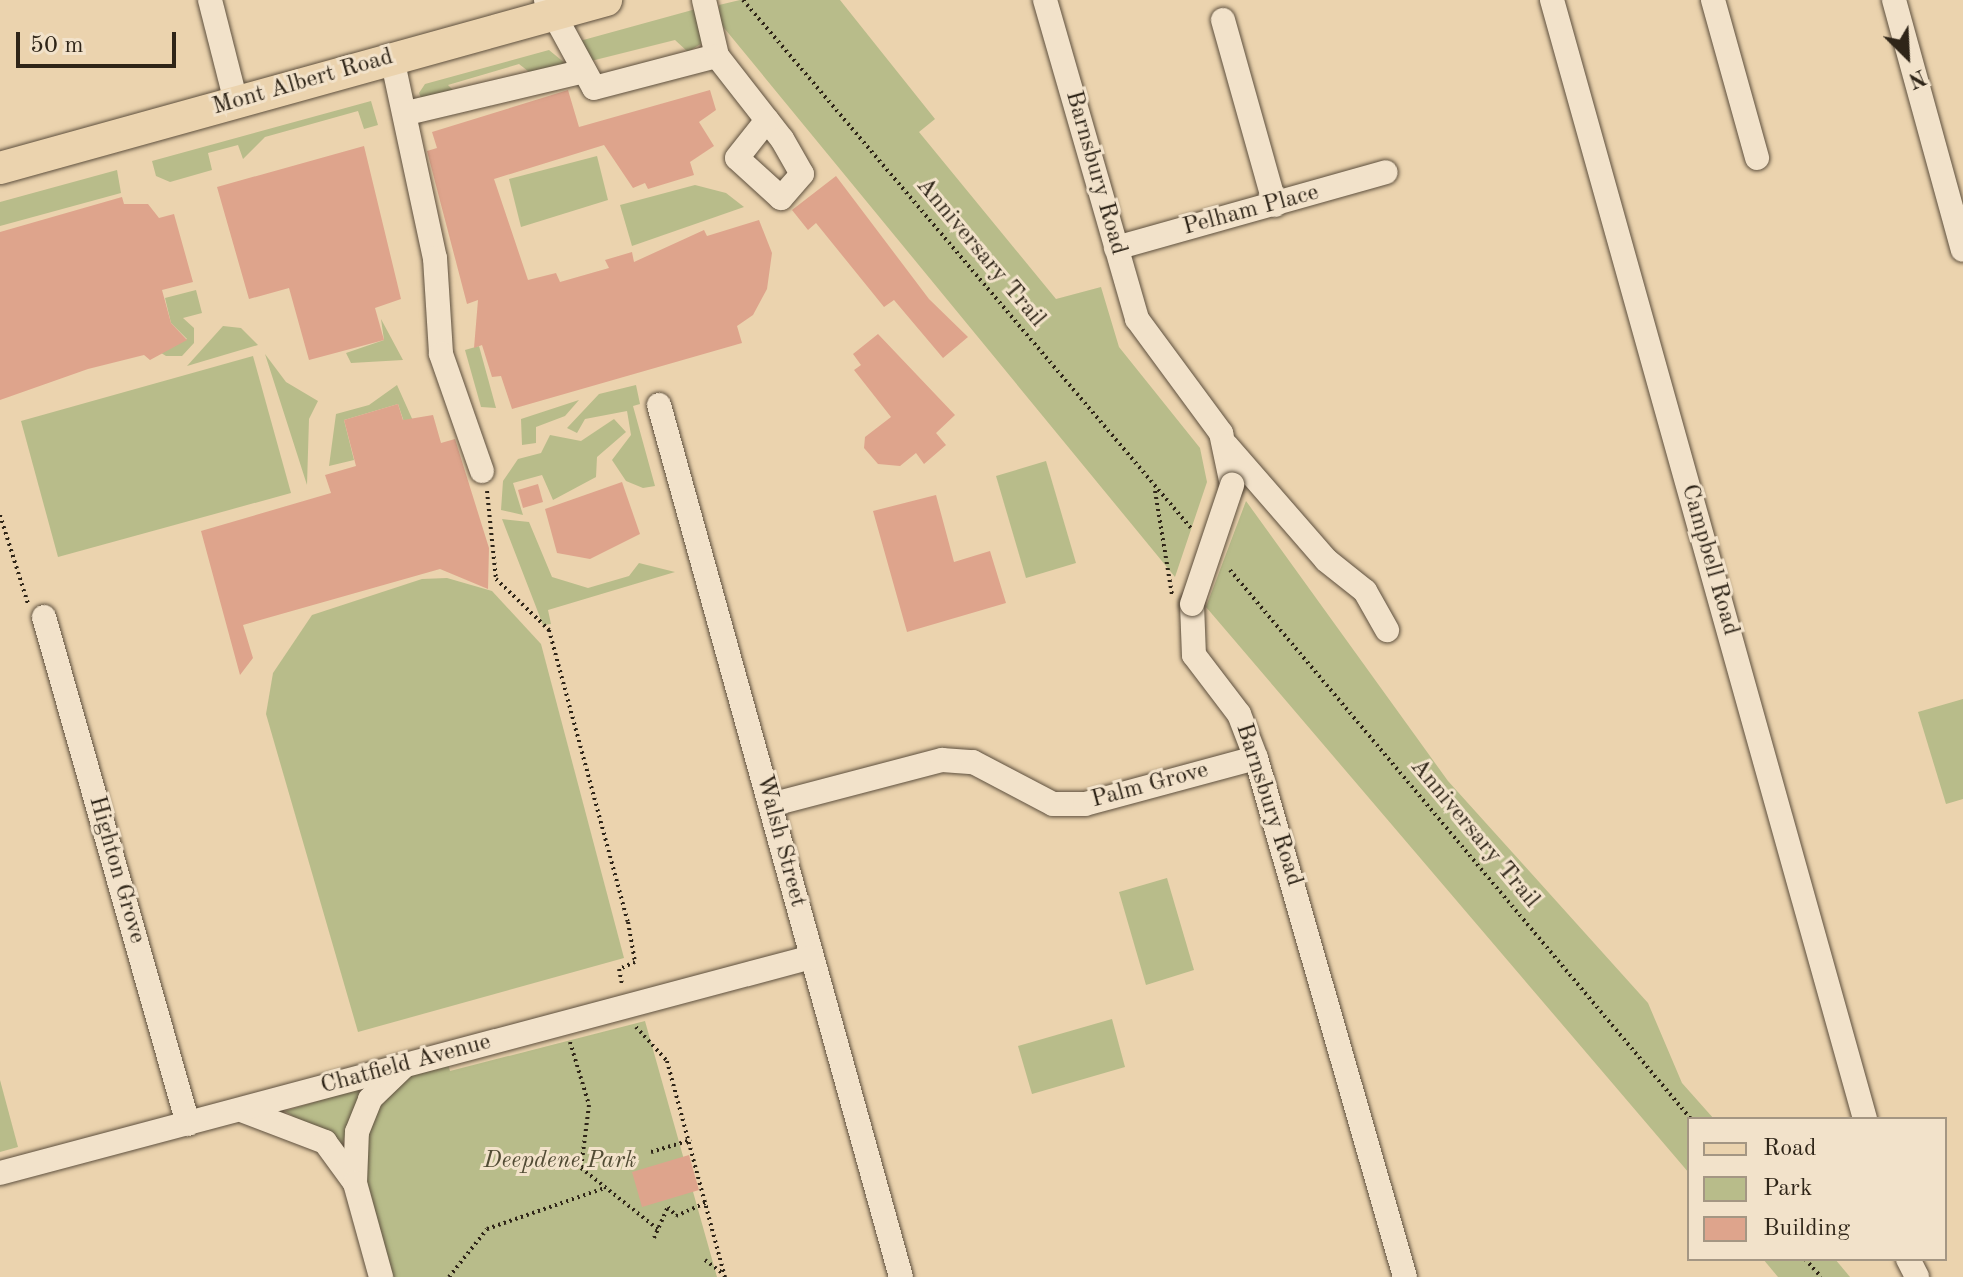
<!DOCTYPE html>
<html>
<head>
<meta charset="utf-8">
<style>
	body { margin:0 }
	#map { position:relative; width:1963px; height:1277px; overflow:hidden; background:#ebd3ae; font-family:"Old Standard TT",serif }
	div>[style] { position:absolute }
	.green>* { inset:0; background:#b8bc8a }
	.building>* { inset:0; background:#dea48c }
	.path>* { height:4px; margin-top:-2px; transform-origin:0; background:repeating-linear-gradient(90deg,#2f2518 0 2px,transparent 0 6px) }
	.roads { filter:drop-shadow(0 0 2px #5e503e) drop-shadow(0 0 2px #5e503e) }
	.minor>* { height:24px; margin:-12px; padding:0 12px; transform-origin:12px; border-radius:12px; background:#f2e2ca }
	.major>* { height:32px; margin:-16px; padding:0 16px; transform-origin:16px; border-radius:16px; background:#ebd3ae }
	.bridges { filter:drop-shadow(0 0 2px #5e503e) drop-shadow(0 0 2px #5e503e) }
	.minor-bridge>* { height:24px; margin:-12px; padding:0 12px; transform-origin:12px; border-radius:12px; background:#f2e2ca }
	span { translate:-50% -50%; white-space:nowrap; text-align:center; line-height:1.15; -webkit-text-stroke:6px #f2e2ca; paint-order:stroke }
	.street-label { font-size:24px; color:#2f2518 }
	.park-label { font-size:24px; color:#514b34; font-style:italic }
	.legend { position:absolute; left:1687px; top:1117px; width:260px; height:144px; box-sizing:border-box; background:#f2e2ca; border:2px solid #a49683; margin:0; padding:10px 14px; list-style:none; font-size:24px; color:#2f2518 }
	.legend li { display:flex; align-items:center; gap:16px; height:40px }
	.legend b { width:40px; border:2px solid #a49683 }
	.north { position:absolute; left:1867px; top:16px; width:80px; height:80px; -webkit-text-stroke:6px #f2e2ca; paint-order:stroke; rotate:156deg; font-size:22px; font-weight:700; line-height:32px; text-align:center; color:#2f2518 }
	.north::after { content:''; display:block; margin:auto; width:28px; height:36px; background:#2f2518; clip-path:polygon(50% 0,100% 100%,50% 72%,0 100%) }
	.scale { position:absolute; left:16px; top:32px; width:160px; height:36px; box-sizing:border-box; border:4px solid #2f2518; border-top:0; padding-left:10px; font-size:24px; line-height:28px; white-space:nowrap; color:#2f2518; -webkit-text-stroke:6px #f2e2ca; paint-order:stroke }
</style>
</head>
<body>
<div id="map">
	<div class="green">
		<i style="clip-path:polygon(740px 0,840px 0,935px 119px,919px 132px,1056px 299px,1101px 287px,1119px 347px,1200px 448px,1207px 482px,1175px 577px,720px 23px,719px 5px)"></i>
		<i style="clip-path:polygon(696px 9px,702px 43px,688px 52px,675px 40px,591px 61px,576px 42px)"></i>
		<i style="clip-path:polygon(549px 50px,566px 64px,533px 75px,519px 64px,448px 85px,460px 97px,422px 100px,419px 93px,425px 84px)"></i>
		<i style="clip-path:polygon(371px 101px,378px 125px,364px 129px,358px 111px,265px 137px,243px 159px,238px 145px,208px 153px,212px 170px,170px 182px,156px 176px,152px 161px)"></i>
		<i style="clip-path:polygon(597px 156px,608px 200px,521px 227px,509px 179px)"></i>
		<i style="clip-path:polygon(117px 170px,121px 193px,0 226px,0 202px)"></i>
		<i style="clip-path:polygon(695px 185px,726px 193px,744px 207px,632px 246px,620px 205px)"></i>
		<i style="clip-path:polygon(196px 290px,202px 313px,183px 318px,194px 328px,194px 343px,182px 356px,166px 356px,158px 351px,187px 339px,171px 323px,165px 298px)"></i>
		<i style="clip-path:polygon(381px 319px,403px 360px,351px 363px,346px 353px,384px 340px)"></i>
		<i style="clip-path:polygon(223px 326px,241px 328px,258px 345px,187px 366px)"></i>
		<i style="clip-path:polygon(479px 346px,496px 408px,481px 407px,465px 350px)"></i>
		<i style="clip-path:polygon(265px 354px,286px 382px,318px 401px,309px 419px,307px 485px)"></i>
		<i style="clip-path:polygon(253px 356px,291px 493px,58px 557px,21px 421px)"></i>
		<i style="clip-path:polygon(397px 385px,414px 423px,405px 425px,398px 404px,344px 420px,354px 460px,329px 466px,336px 414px,369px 405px)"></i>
		<i style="clip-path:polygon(636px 385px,640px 404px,633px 406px,655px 486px,643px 488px,626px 481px,612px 460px,631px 435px,627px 411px,585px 419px,577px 433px,567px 428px,599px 394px)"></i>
		<i style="clip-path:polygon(579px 400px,565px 416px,536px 427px,536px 443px,522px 445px,521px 419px)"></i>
		<i style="clip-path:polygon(614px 419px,626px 432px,597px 457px,596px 477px,553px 500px,542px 475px,513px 483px,523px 515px,501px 510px,503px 481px,518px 459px,541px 453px,550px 435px,581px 441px)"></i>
		<i style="clip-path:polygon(1046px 461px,1076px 563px,1026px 578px,996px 476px)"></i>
		<i style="clip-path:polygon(1246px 501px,1448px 781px,1648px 1003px,1682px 1083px,1714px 1119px,1689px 1119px,1689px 1173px,1206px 607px)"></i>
		<i style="clip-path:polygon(502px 519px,529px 522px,552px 577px,588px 588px,629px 576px,639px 563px,675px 572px,548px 610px,551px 624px,543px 625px)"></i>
		<i style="clip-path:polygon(447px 578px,492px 591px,541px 644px,624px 958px,358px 1032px,266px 714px,273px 673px,312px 615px,422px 579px)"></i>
		<i style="clip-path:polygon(1963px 699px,1963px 799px,1946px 804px,1918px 712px)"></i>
		<i style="clip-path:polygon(1167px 878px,1194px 970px,1146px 985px,1119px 892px)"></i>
		<i style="clip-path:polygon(1112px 1019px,1125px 1067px,1032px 1094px,1018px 1046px)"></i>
		<i style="clip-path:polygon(645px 1021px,717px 1277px,381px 1277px,357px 1132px,370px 1099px,445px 1054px,450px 1071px)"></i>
		<i style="clip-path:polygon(0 1080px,18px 1147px,0 1152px)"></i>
		<i style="clip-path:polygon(361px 1088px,341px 1148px,285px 1111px)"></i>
		<i style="clip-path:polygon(1763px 1259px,1835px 1259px,1850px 1277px,1778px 1277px)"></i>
	</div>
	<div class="building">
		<i style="clip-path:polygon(568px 90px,579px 127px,710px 90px,716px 110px,699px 122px,714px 146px,690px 162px,694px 175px,648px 189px,645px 183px,633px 188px,604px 145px,494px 179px,528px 280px,556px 273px,560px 282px,609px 268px,605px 260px,632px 252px,634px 262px,704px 230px,707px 236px,759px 220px,772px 253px,767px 289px,753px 315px,737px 326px,742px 343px,512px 409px,501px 376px,492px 377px,482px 345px,474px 348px,478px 300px,467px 304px,427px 151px,437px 148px,432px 132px)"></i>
		<i style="clip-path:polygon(364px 146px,401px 299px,375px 308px,384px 340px,309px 360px,289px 288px,249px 299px,217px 187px)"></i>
		<i style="clip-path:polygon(836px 176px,929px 299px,968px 337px,943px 358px,894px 300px,884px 307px,816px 223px,808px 230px,792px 210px)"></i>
		<i style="clip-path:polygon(122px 197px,124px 204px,148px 204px,159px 218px,174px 214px,193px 282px,162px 290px,171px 323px,187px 340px,150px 360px,144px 355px,88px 369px,0 400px,0 232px)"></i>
		<i style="clip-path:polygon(878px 334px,955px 415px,936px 433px,946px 445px,924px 464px,916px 453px,900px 466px,878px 464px,864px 448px,865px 437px,891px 417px,854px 370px,861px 365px,853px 354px)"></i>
		<i style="clip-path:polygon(398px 404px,403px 420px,433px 415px,441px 443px,455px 439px,489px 548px,488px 589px,440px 569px,243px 625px,253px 658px,240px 675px,201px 531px,331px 493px,325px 475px,356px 466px,344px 420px)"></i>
		<i style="clip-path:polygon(622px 482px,640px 534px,590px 559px,557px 553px,545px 509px)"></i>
		<i style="clip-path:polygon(538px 484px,543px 502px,523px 508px,518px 490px)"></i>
		<i style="clip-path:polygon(936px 495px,954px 562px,990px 551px,1006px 603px,907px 632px,873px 511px)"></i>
		<i style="clip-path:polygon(689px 1155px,699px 1190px,642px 1207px,632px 1172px)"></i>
	</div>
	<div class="path">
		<i style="left:743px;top:0;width:692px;rotate:49.69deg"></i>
		<i style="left:487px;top:491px;width:88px;rotate:84.2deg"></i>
		<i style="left:496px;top:579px;width:74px;rotate:43.9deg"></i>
		<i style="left:549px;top:630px;width:302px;rotate:74.9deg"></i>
		<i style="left:628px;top:922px;width:41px;rotate:80.1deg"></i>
		<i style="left:635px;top:962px;width:17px;rotate:156deg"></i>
		<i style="left:619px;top:969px;width:15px;rotate:79deg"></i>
		<i style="left:1155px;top:491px;width:105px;rotate:80.7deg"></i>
		<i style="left:0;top:515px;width:93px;rotate:72.5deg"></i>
		<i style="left:1230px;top:570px;width:717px;rotate:49.98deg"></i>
		<i style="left:636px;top:1027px;width:46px;rotate:47.6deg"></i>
		<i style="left:667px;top:1061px;width:224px;rotate:75deg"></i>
		<i style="left:570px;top:1042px;width:66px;rotate:73.2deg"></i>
		<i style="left:589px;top:1105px;width:64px;rotate:97.2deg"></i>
		<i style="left:581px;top:1168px;width:100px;rotate:38.5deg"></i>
		<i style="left:651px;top:1152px;width:42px;rotate:-16.7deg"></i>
		<i style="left:654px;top:1238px;width:34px;rotate:-66deg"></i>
		<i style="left:668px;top:1207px;width:12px;rotate:48deg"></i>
		<i style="left:676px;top:1216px;width:35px;rotate:-24deg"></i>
		<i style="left:1805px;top:1259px;width:24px;rotate:48deg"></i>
		<i style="left:705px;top:1260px;width:21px;rotate:37deg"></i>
		<i style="left:449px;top:1277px;width:61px;rotate:-51.6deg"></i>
		<i style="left:487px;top:1229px;width:125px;rotate:-19.2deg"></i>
	</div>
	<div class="roads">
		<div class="minor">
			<i style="left:210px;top:0;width:105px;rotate:75.7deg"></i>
			<i style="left:546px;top:0;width:100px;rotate:61.4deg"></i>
			<i style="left:594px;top:88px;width:127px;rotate:-14.6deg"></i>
			<i style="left:704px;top:0;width:57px;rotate:76.9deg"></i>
			<i style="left:717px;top:56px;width:81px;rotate:52deg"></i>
			<i style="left:767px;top:120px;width:24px;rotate:52deg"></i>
			<i style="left:782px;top:139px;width:40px;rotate:60.3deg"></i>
			<i style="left:802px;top:174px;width:32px;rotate:131deg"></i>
			<i style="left:781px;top:198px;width:59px;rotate:-137.7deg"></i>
			<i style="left:737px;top:158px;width:48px;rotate:-51.7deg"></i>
			<i style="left:1045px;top:0;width:332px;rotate:73.9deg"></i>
			<i style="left:1137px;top:319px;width:142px;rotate:53.6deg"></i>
			<i style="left:1221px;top:433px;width:53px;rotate:78.1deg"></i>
			<i style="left:1552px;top:0;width:1162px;rotate:74.37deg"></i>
			<i style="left:1713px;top:0;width:164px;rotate:74.4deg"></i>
			<i style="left:1894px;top:0;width:259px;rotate:74.6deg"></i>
			<i style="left:1223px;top:20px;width:192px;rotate:74.3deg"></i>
			<i style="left:392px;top:58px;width:205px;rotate:77.9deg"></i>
			<i style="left:435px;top:258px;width:96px;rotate:86.4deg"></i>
			<i style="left:441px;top:354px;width:124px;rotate:70.7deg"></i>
			<i style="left:407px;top:113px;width:182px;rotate:-13.3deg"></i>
			<i style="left:1116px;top:248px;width:280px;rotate:-15.7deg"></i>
			<i style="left:659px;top:405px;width:905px;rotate:74.49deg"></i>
			<i style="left:1227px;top:446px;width:151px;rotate:49deg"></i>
			<i style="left:1326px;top:560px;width:50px;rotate:38.5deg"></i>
			<i style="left:1365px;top:591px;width:45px;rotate:60.6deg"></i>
			<i style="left:1192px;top:604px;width:51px;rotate:87.8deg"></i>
			<i style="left:1194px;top:655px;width:74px;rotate:52.7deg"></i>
			<i style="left:1239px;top:714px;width:47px;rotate:68.9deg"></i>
			<i style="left:1256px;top:758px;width:540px;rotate:73.98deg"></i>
			<i style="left:44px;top:617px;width:527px;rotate:74.14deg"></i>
			<i style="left:770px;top:805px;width:178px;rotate:-14.7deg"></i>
			<i style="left:942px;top:760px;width:31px;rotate:4deg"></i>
			<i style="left:973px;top:762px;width:90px;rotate:27.7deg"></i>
			<i style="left:1053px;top:804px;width:32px"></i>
			<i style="left:1085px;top:804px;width:177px;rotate:-15.1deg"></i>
			<i style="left:244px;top:1111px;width:87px;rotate:20.9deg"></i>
			<i style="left:325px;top:1142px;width:51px;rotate:53.8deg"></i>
			<i style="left:355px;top:1183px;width:51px;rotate:-87.8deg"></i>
			<i style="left:357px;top:1132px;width:35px;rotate:-68deg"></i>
			<i style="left:370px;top:1099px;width:47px;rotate:-44.1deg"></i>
			<i style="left:0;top:1173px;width:840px;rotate:-14.9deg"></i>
			<i style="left:355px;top:1183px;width:98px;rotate:74.5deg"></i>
			<i style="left:1908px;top:1259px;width:20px;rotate:63deg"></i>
		</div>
		<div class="major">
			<i style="left:0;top:168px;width:629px;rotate:-15.49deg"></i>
		</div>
	</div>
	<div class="bridges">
		<div class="minor-bridge">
			<i style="left:1192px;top:604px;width:126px;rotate:-71.4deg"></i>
		</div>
	</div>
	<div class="street-label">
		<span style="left:303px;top:83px;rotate:-16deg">Mont Albert Road</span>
		<span style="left:1095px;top:173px;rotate:74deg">Barnsbury Road</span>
		<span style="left:1251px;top:211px;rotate:-15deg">Pelham Place</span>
		<span style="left:980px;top:253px;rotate:50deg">Anniversary Trail</span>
		<span style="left:1709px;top:560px;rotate:74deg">Campbell Road</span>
		<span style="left:1150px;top:786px;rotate:-15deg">Palm Grove</span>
		<span style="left:1268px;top:805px;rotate:72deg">Barnsbury Road</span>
		<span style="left:1474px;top:834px;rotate:50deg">Anniversary Trail</span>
		<span style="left:780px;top:841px;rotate:75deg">Walsh Street</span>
		<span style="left:116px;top:870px;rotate:74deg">Highton Grove</span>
		<span style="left:406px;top:1065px;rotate:-15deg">Chatfield Avenue</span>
	</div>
	<div class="park-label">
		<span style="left:560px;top:1162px">Deepdene Park</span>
	</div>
	<ul class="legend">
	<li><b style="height:10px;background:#ebd3ae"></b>Road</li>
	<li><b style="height:22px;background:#b8bc8a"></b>Park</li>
	<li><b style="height:22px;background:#dea48c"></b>Building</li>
	</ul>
	<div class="north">N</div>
	<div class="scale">50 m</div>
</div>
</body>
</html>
